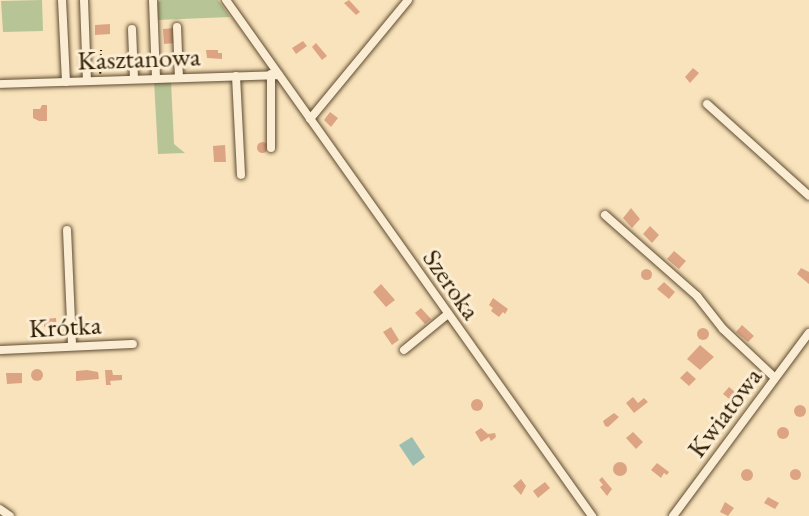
<!DOCTYPE html>
<html>
<head>
<meta charset="utf-8">
<style>
	body { margin:0 }
	#map { position:relative; width:809px; height:516px; overflow:hidden; background:#f9e3bc; font-family:"EB Garamond",serif }
	div>[style] { position:absolute }
	.green>* { inset:0; background:#b7c596 }
	.water>* { inset:0; background:#9ebeb2 }
	.building>* { inset:0; background:#dda484 }
	.round { border-radius:50% }
	.path>* { height:1.5px; margin-top:-0.75px; transform-origin:0; background:repeating-linear-gradient(90deg,#2c1a01 0 1.5px,transparent 0 4.5px) }
	.roads { filter:drop-shadow(0 0 2px #5f4c30) drop-shadow(0 0 2px #5f4c30) }
	.minor>* { height:8px; margin:-4px; padding:0 4px; transform-origin:4px; border-radius:4px; background:#fbedd3 }
	span { translate:-50% -50%; white-space:nowrap; text-align:center; line-height:1.15; -webkit-text-stroke:6px #fbedd3; paint-order:stroke }
	.street-label { font-size:27px; color:#2c1a01 }
</style>
</head>
<body>
<div id="map">
	<div class="green">
		<i style="clip-path:polygon(42px 0,43px 31px,3px 32px,1px 1px)"></i>
		<i style="clip-path:polygon(161px 0,218px 0,230px 17px,157px 20px,156px 4px)"></i>
		<i style="clip-path:polygon(154px 81px,171px 81px,174px 144px,185px 153px,158px 154px)"></i>
	</div>
	<div class="water">
		<i style="clip-path:polygon(412px 437px,425px 457px,413px 466px,399px 445px)"></i>
	</div>
	<div class="building">
		<i style="clip-path:polygon(349px 0,360px 12px,356px 15px,344px 3px)"></i>
		<i style="clip-path:polygon(110px 24px,110px 34px,95px 35px,95px 25px)"></i>
		<i style="clip-path:polygon(174px 28px,175px 43px,164px 44px,163px 29px)"></i>
		<i style="clip-path:polygon(303px 41px,307px 46px,296px 54px,292px 48px)"></i>
		<i style="clip-path:polygon(316px 43px,327px 56px,322px 60px,312px 47px)"></i>
		<i style="clip-path:polygon(206px 50px,218px 50px,218px 53px,222px 53px,222px 59px,207px 58px)"></i>
		<i class="round" style="left:105px;top:59px;width:12px;height:12px"></i>
		<i style="clip-path:polygon(693px 68px,699px 73px,690px 83px,685px 77px)"></i>
		<i style="clip-path:polygon(42px 105px,47px 105px,47px 121px,39px 121px,33px 118px,33px 109px,40px 109px)"></i>
		<i style="clip-path:polygon(330px 112px,338px 118px,331px 127px,324px 120px)"></i>
		<i class="round" style="left:256.5px;top:141.5px;width:11px;height:11px"></i>
		<i style="clip-path:polygon(225px 145px,226px 162px,214px 162px,213px 146px)"></i>
		<i style="clip-path:polygon(631px 208px,640px 219px,632px 228px,623px 218px)"></i>
		<i style="clip-path:polygon(650px 226px,659px 235px,652px 243px,643px 234px)"></i>
		<i style="clip-path:polygon(674px 251px,686px 261px,679px 269px,667px 259px)"></i>
		<i style="clip-path:polygon(801px 268px,809px 272px,809px 284px,797px 274px)"></i>
		<i class="round" style="left:640.5px;top:268.5px;width:11px;height:11px"></i>
		<i style="clip-path:polygon(664px 282px,675px 292px,669px 299px,657px 289px)"></i>
		<i style="clip-path:polygon(381px 284px,395px 300px,386px 307px,373px 292px)"></i>
		<i style="clip-path:polygon(454px 287px,461px 297px,453px 302px,446px 292px)"></i>
		<i style="clip-path:polygon(493px 298px,508px 309px,505px 314px,503px 312px,499px 317px,491px 311px,493px 308px,489px 305px)"></i>
		<i class="round" style="left:459px;top:304px;width:12px;height:12px"></i>
		<i style="clip-path:polygon(421px 308px,431px 319px,425px 324px,415px 313px)"></i>
		<i style="clip-path:polygon(56px 318px,57px 335px,49px 336px,49px 327px,44px 327px,44px 319px)"></i>
		<i style="clip-path:polygon(742px 325px,754px 336px,748px 342px,736px 332px)"></i>
		<i style="clip-path:polygon(391px 327px,399px 340px,392px 345px,383px 332px)"></i>
		<i class="round" style="left:697px;top:328px;width:12px;height:12px"></i>
		<i style="clip-path:polygon(700px 345px,714px 357px,700px 370px,687px 359px)"></i>
		<i class="round" style="left:31px;top:369px;width:12px;height:12px"></i>
		<i style="clip-path:polygon(87px 370px,98px 372px,99px 379px,76px 381px,76px 371px)"></i>
		<i style="clip-path:polygon(105px 370px,112px 370px,113px 375px,122px 375px,122px 380px,110px 381px,111px 385px,106px 385px)"></i>
		<i style="clip-path:polygon(687px 371px,696px 379px,689px 386px,680px 378px)"></i>
		<i style="clip-path:polygon(6px 373px,22px 373px,22px 383px,7px 384px)"></i>
		<i style="clip-path:polygon(729px 387px,739px 395px,733px 402px,723px 394px)"></i>
		<i style="clip-path:polygon(633px 397px,638px 403px,644px 398px,648px 402px,634px 413px,626px 403px)"></i>
		<i class="round" style="left:471px;top:399px;width:12px;height:12px"></i>
		<i class="round" style="left:794px;top:405px;width:12px;height:12px"></i>
		<i style="clip-path:polygon(614px 413px,619px 417px,608px 427px,605px 426px,603px 421px)"></i>
		<i class="round" style="left:777px;top:427px;width:12px;height:12px"></i>
		<i style="clip-path:polygon(481px 428px,488px 434px,495px 433px,496px 437px,491px 441px,489px 437px,481px 442px,475px 432px)"></i>
		<i style="clip-path:polygon(633px 432px,643px 442px,636px 449px,626px 438px)"></i>
		<i class="round" style="left:613px;top:462px;width:14px;height:14px"></i>
		<i style="clip-path:polygon(657px 463px,669px 472px,667px 475px,664px 473px,661px 478px,651px 470px)"></i>
		<i class="round" style="left:789.5px;top:468.5px;width:11px;height:11px"></i>
		<i class="round" style="left:741px;top:469px;width:12px;height:12px"></i>
		<i style="clip-path:polygon(602px 477px,612px 489px,607px 496px,600px 487px,603px 485px,599px 480px)"></i>
		<i style="clip-path:polygon(521px 479px,526px 486px,521px 495px,513px 486px)"></i>
		<i style="clip-path:polygon(545px 482px,550px 488px,538px 498px,533px 491px)"></i>
		<i style="clip-path:polygon(768px 497px,779px 503px,775px 509px,764px 503px)"></i>
		<i style="clip-path:polygon(725px 502px,734px 508px,728px 516px,720px 512px)"></i>
	</div>
	<div class="path">
		<i style="left:100px;top:74px;width:24px;rotate:-88deg"></i>
	</div>
	<div class="roads">
		<div class="minor">
			<i style="left:62px;top:0;width:82px;rotate:87.2deg"></i>
			<i style="left:84px;top:0;width:81px;rotate:87.9deg"></i>
			<i style="left:153px;top:0;width:79px;rotate:87.8deg"></i>
			<i style="left:226px;top:0;width:633px;rotate:54.65deg"></i>
			<i style="left:177px;top:27px;width:51px;rotate:87.8deg"></i>
			<i style="left:132px;top:29px;width:50px;rotate:87.7deg"></i>
			<i style="left:271px;top:74px;width:74px;rotate:90deg"></i>
			<i style="left:236px;top:76px;width:99px;rotate:87.1deg"></i>
			<i style="left:0;top:84px;width:279px;rotate:-1.8deg"></i>
			<i style="left:707px;top:104px;width:137px;rotate:42deg"></i>
			<i style="left:310px;top:119px;width:154px;rotate:-50.5deg"></i>
			<i style="left:605px;top:215px;width:123px;rotate:41.4deg"></i>
			<i style="left:697px;top:296px;width:42px;rotate:51.8deg"></i>
			<i style="left:723px;top:329px;width:71px;rotate:43.3deg"></i>
			<i style="left:67px;top:230px;width:116px;rotate:87.5deg"></i>
			<i style="left:0;top:350px;width:133px;rotate:-2.6deg"></i>
			<i style="left:404px;top:350px;width:57px;rotate:-39.3deg"></i>
			<i style="left:0;top:509px;width:12px;rotate:35deg"></i>
			<i style="left:673px;top:516px;width:228px;rotate:-53.4deg"></i>
		</div>
	</div>
	<div class="street-label">
		<span style="left:139px;top:58px;rotate:-2deg">Kasztanowa</span>
		<span style="left:452px;top:284px;rotate:55deg">Szeroka</span>
		<span style="left:65px;top:326px;rotate:-3deg">Krótka</span>
		<span style="left:724px;top:412px;rotate:-53deg">Kwiatowa</span>
	</div>
</div>
</body>
</html>
